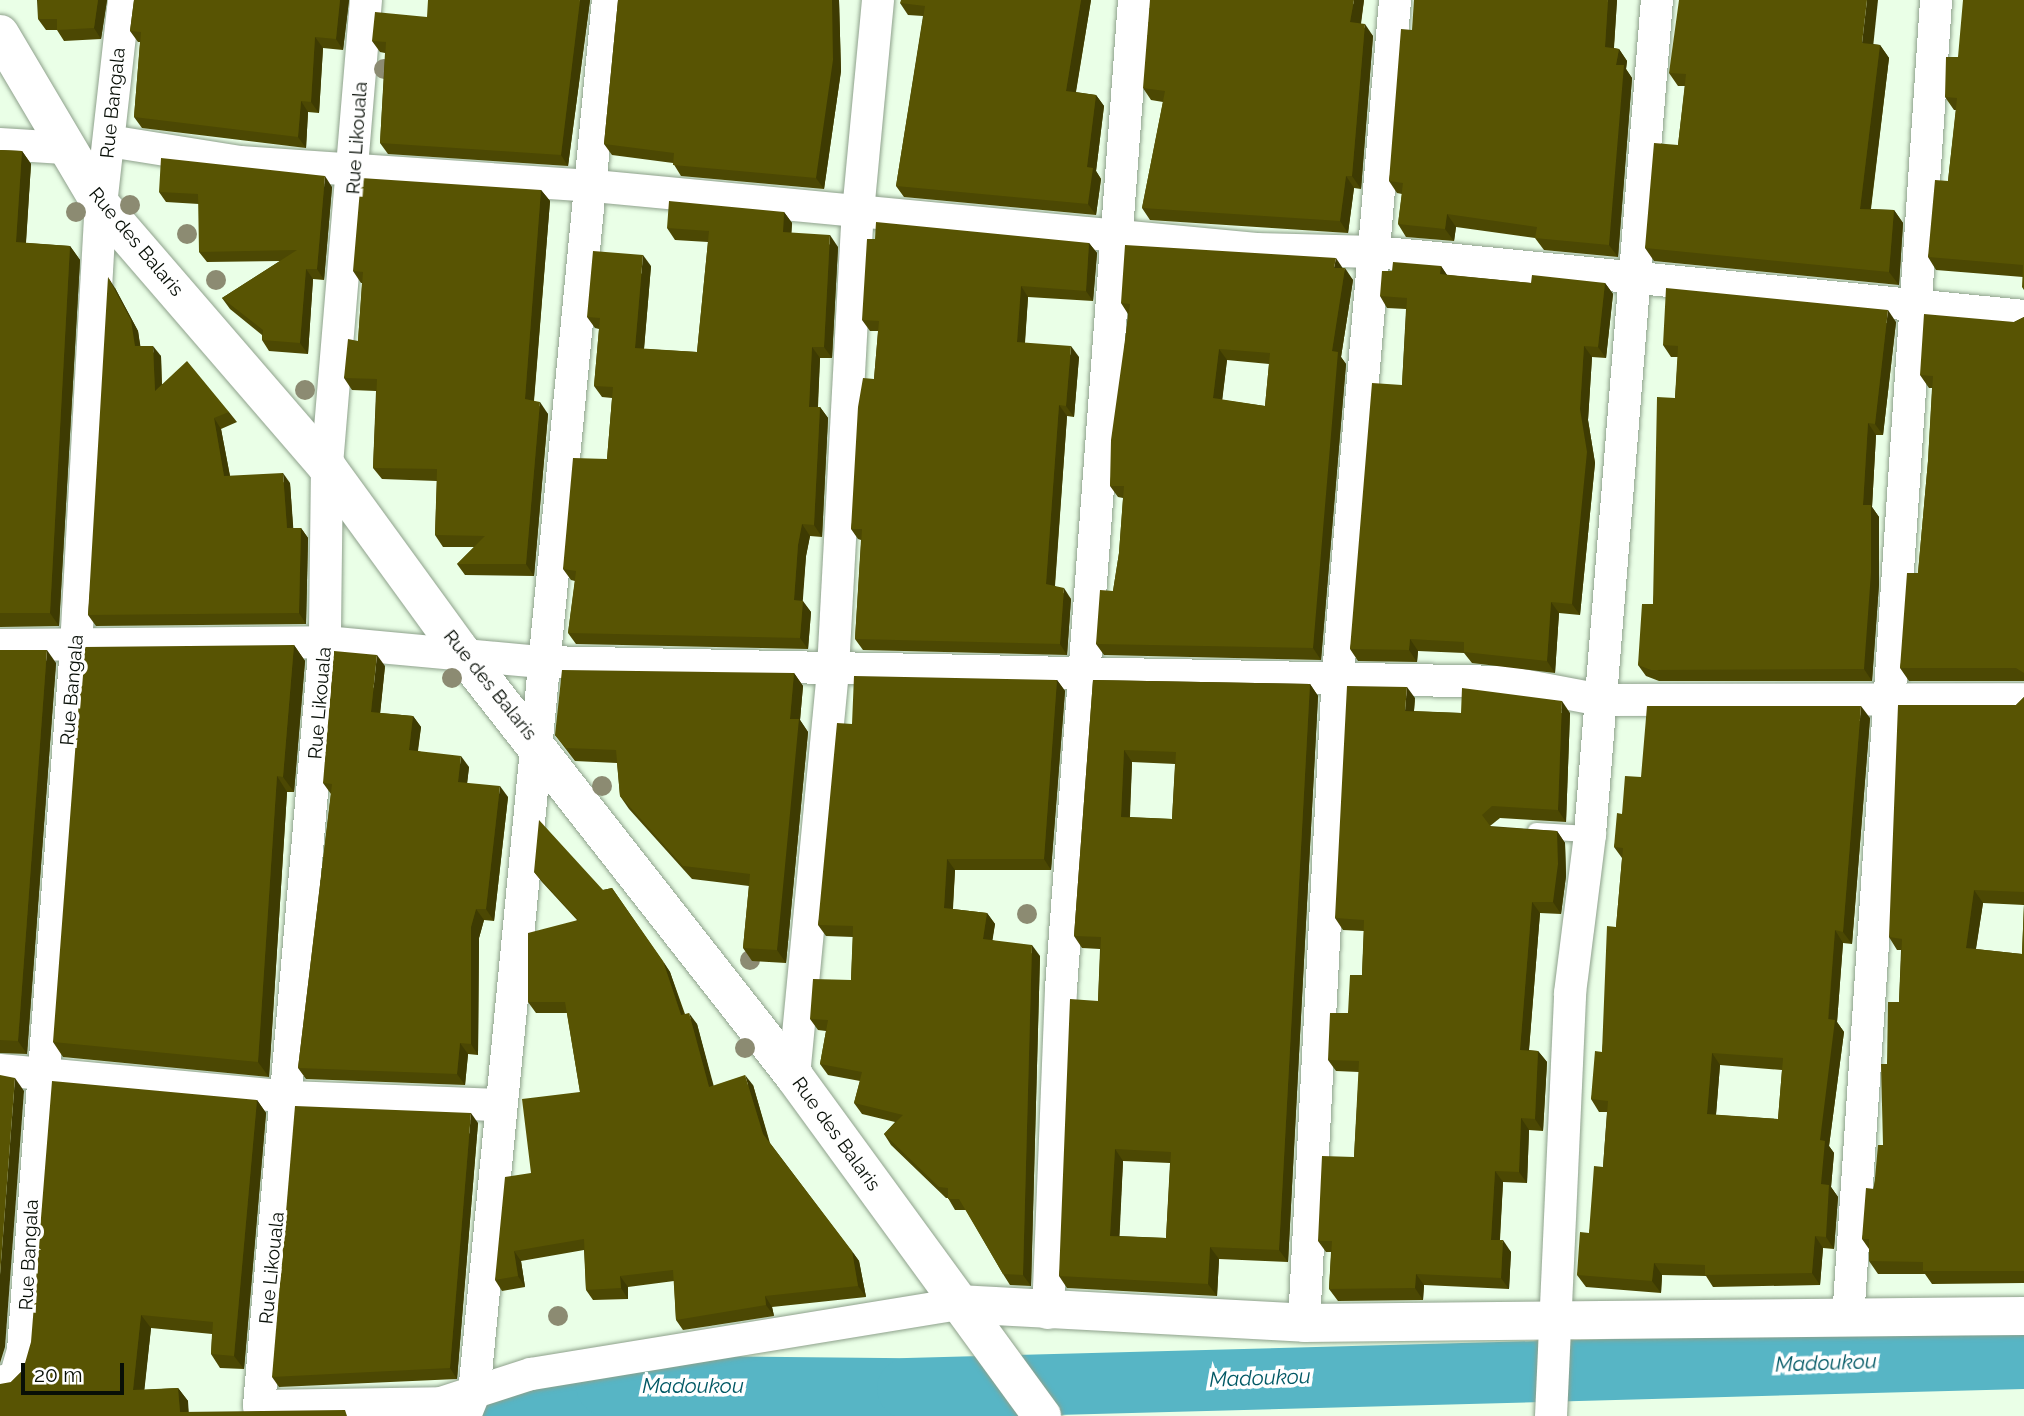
<!DOCTYPE html>
<html>
<head>
<meta charset="utf-8">
<style>
	body { margin:0 }
	#map { position:relative; width:2024px; height:1416px; overflow:hidden; background:#eaffe7; font-family:Raleway,sans-serif }
	div>[style] { position:absolute }
	.river>* { height:61px; margin:-30.5px; padding:0 30.5px; transform-origin:30.5px; border-radius:30.5px; background:#57b5c5 }
	.roads { filter:drop-shadow(0 0 2px #8ea18b) drop-shadow(0 0 2px #8ea18b) }
	.service>* { height:16px; margin:-8px; padding:0 8px; transform-origin:8px; border-radius:8px; background:#fff }
	.minor>* { height:32px; margin:-16px; padding:0 16px; transform-origin:16px; border-radius:16px; background:#fff }
	.secondary>* { height:38px; margin:-19px; padding:0 19px; transform-origin:19px; border-radius:19px; background:#fff }
	.trees>* { width:20px; height:20px; margin:-10px; border-radius:50%; background:#8c8b72 }
	.wall>* { inset:0; background:#4c4803 }
	.shaded-wall>* { inset:0; background:#3e3b02 }
	.building>* { inset:0; background:#585403 }
	span { translate:-50% -50%; white-space:nowrap; text-align:center; line-height:1.15; -webkit-text-stroke:7px #fff; paint-order:stroke }
	.street-label { font-size:19px; color:#080f07 }
	.water-label { font-size:21px; color:#015864; font-style:italic }
	.scale { position:absolute; left:21px; top:1363px; width:103px; height:32px; box-sizing:border-box; border:4px solid #080f07; border-top:0; padding-left:9px; font-size:21px; line-height:24px; white-space:nowrap; color:#080f07; -webkit-text-stroke:5px #fff; paint-order:stroke }
</style>
</head>
<body>
<div id="map">
	<div class="river">
		<i style="left:499px;top:1416px;width:111px;rotate:-16.2deg"></i>
		<i style="left:606px;top:1385px;width:301px;rotate:0.6deg"></i>
		<i style="left:907px;top:1388px;width:1117px;rotate:-1.54deg"></i>
	</div>
	<div class="roads">
		<div class="service">
			<i style="left:1536px;top:831px;width:54px;rotate:3.2deg"></i>
		</div>
		<div class="minor">
			<i style="left:366px;top:0;width:469px;rotate:94.8deg"></i>
			<i style="left:327px;top:467px;width:175px;rotate:90.7deg"></i>
			<i style="left:325px;top:642px;width:767px;rotate:94.94deg"></i>
			<i style="left:259px;top:1406px;width:182px;rotate:-0.9deg"></i>
			<i style="left:441px;top:1403px;width:95px;rotate:-17.9deg"></i>
			<i style="left:531px;top:1374px;width:433px;rotate:-9.3deg"></i>
			<i style="left:109px;top:141px;width:133px;rotate:9.1deg"></i>
			<i style="left:240px;top:162px;width:355px;rotate:3.9deg"></i>
			<i style="left:594px;top:186px;width:665px;rotate:5.44deg"></i>
			<i style="left:1256px;top:249px;width:119px;rotate:1.4deg"></i>
			<i style="left:1375px;top:252px;width:652px;rotate:5.63deg"></i>
			<i style="left:0;top:144px;width:64px;rotate:3.6deg"></i>
			<i style="left:0;top:645px;width:325px;rotate:-0.5deg"></i>
			<i style="left:325px;top:642px;width:218px;rotate:5.3deg"></i>
			<i style="left:542px;top:662px;width:964px;rotate:1.19deg"></i>
			<i style="left:1506px;top:682px;width:97px;rotate:10.7deg"></i>
			<i style="left:1601px;top:700px;width:423px;rotate:-0.1deg"></i>
			<i style="left:0;top:1070px;width:290px;rotate:5.3deg"></i>
			<i style="left:289px;top:1097px;width:209px;rotate:2.2deg"></i>
			<i style="left:794px;top:1076px;width:409px;rotate:-84.5deg"></i>
			<i style="left:833px;top:669px;width:458px;rotate:-86.9deg"></i>
			<i style="left:858px;top:212px;width:213px;rotate:-84.6deg"></i>
			<i style="left:1048px;top:1313px;width:325px;rotate:-87.7deg"></i>
			<i style="left:1061px;top:988px;width:991px;rotate:-85.77deg"></i>
			<i style="left:1848px;top:1319px;width:1322px;rotate:-86.18deg"></i>
			<i style="left:1304px;top:1323px;width:649px;rotate:-87deg"></i>
			<i style="left:1338px;top:675px;width:677px;rotate:-85.17deg"></i>
			<i style="left:0;top:1382px;width:16px;rotate:-15deg"></i>
			<i style="left:15px;top:1378px;width:29px;rotate:-74deg"></i>
			<i style="left:23px;top:1350px;width:705px;rotate:-85.69deg"></i>
			<i style="left:76px;top:647px;width:443px;rotate:-86.8deg"></i>
			<i style="left:101px;top:205px;width:206px;rotate:-83.6deg"></i>
			<i style="left:467px;top:1411px;width:18px;rotate:-68deg"></i>
			<i style="left:474px;top:1394px;width:1400px;rotate:-84.51deg"></i>
			<i style="left:1551px;top:1416px;width:423px;rotate:-87.4deg"></i>
			<i style="left:1570px;top:993px;width:160px;rotate:-82.8deg"></i>
			<i style="left:1590px;top:834px;width:837px;rotate:-85.41deg"></i>
		</div>
		<div class="secondary">
			<i style="left:0;top:34px;width:199px;rotate:59.4deg"></i>
			<i style="left:101px;top:205px;width:346px;rotate:49.2deg"></i>
			<i style="left:327px;top:467px;width:225px;rotate:54deg"></i>
			<i style="left:459px;top:649px;width:543px;rotate:51.88deg"></i>
			<i style="left:794px;top:1076px;width:421px;rotate:53.9deg"></i>
			<i style="left:958px;top:1304px;width:347px;rotate:3.1deg"></i>
			<i style="left:1304px;top:1323px;width:720px;rotate:-0.56deg"></i>
		</div>
	</div>
	<div class="trees">
		<i style="left:384px;top:69px"></i>
		<i style="left:130px;top:205px"></i>
		<i style="left:76px;top:212px"></i>
		<i style="left:187px;top:234px"></i>
		<i style="left:216px;top:280px"></i>
		<i style="left:305px;top:390px"></i>
		<i style="left:452px;top:678px"></i>
		<i style="left:602px;top:786px"></i>
		<i style="left:1027px;top:914px"></i>
		<i style="left:750px;top:960px"></i>
		<i style="left:745px;top:1048px"></i>
		<i style="left:558px;top:1316px"></i>
	</div>
	<div class="wall">
		<i style="clip-path:polygon(37px 0,107px 0,101px 39px,64px 41px,57px 30px,46px 30px,38px 19px)"></i>
		<i style="clip-path:polygon(134px 0,349px 0,343px 50px,323px 48px,319px 113px,308px 112px,306px 148px,142px 128px,134px 117px,140px 42px,138px 42px,130px 31px)"></i>
		<i style="clip-path:polygon(590px 0,568px 166px,388px 154px,380px 143px,385px 53px,380px 52px,372px 41px,427px 17px)"></i>
		<i style="clip-path:polygon(618px 0,839px 0,841px 71px,824px 189px,681px 176px,673px 163px,612px 155px,604px 144px)"></i>
		<i style="clip-path:polygon(1091px 0,1076px 92px,1096px 95px,1104px 106px,1096px 171px,1101px 179px,1096px 215px,904px 197px,896px 186px,923px 16px,908px 15px,900px 3px)"></i>
		<i style="clip-path:polygon(1364px 0,1361px 24px,1373px 36px,1361px 189px,1354px 188px,1348px 233px,1150px 220px,1142px 208px,1163px 102px,1151px 100px,1143px 88px)"></i>
		<i style="clip-path:polygon(1617px 0,1614px 48px,1619px 49px,1627px 61px,1626px 69px,1632px 78px,1618px 257px,1544px 250px,1535px 238px,1456px 227px,1454px 241px,1406px 237px,1398px 224px,1402px 194px,1397px 193px,1389px 181px,1412px 30px)"></i>
		<i style="clip-path:polygon(2024px 0,2024px 290px,2023px 277px,1936px 270px,1928px 257px,1948px 181px,1956px 110px,1954px 110px,1945px 97px,1958px 57px)"></i>
		<i style="clip-path:polygon(1873px 44px,1880px 45px,1889px 58px,1871px 209px,1894px 210px,1903px 223px,1899px 285px,1654px 261px,1645px 248px,1678px 145px,1685px 86px,1678px 86px,1669px 73px)"></i>
		<i style="clip-path:polygon(0 150px,22px 151px,31px 164px,26px 243px,70px 246px,80px 260px,59px 626px,0 627px)"></i>
		<i style="clip-path:polygon(332px 187px,324px 280px,313px 279px,308px 354px,269px 351px,262px 340px,262px 335px,230px 309px,222px 298px,280px 261px,207px 262px,199px 252px,199px 204px,166px 202px,159px 192px)"></i>
		<i style="clip-path:polygon(541px 190px,550px 201px,534px 401px,548px 414px,534px 576px,465px 575px,457px 564px,474px 547px,443px 547px,435px 535px,437px 481px,382px 479px,373px 468px,376px 391px,352px 390px,344px 378px,358px 341px,362px 283px,361px 283px,353px 271px)"></i>
		<i style="clip-path:polygon(784px 212px,792px 223px,791px 233px,838px 247px,832px 358px,820px 358px,818px 407px,820px 407px,828px 418px,822px 537px,810px 536px,806px 556px,802px 601px,811px 612px,808px 649px,576px 644px,568px 633px,575px 581px,571px 580px,563px 569px,607px 459px,612px 398px,602px 397px,594px 386px,599px 329px,595px 328px,587px 317px,651px 266px,644px 349px,697px 352px,708px 242px,675px 240px,667px 228px)"></i>
		<i style="clip-path:polygon(1089px 243px,1097px 253px,1093px 301px,1028px 297px,1025px 343px,1079px 357px,1074px 417px,1067px 416px,1055px 586px,1071px 599px,1067px 655px,863px 650px,855px 639px,861px 540px,858px 539px,851px 529px,874px 379px,878px 331px,870px 331px,862px 320px)"></i>
		<i style="clip-path:polygon(1441px 266px,1447px 275px,1531px 283px,1605px 283px,1613px 294px,1606px 358px,1592px 357px,1588px 420px,1595px 463px,1580px 615px,1559px 613px,1555px 673px,1472px 663px,1464px 653px,1418px 651px,1417px 662px,1358px 661px,1350px 649px,1402px 385px,1406px 309px,1387px 308px,1380px 296px)"></i>
		<i style="clip-path:polygon(evenodd,1343px 268px,1353px 280px,1341px 357px,1346px 364px,1321px 660px,1104px 655px,1096px 644px,1113px 591px,1119px 553px,1123px 498px,1118px 497px,1110px 486px,1128px 314px,1121px 303px,1343px 268px,1227px 360px,1269px 364px,1265px 406px,1222px 400px,1227px 360px)"></i>
		<i style="clip-path:polygon(115px 288px,138px 331px,140px 346px,161px 356px,162px 384px,229px 412px,237px 422px,221px 429px,230px 476px,290px 483px,293px 528px,301px 528px,308px 538px,306px 624px,96px 626px,88px 615px)"></i>
		<i style="clip-path:polygon(2024px 317px,2024px 681px,1909px 681px,1900px 668px,1918px 573px,1928px 461px,1932px 388px,1929px 388px,1920px 375px,2014px 322px)"></i>
		<i style="clip-path:polygon(1896px 322px,1883px 435px,1876px 435px,1872px 507px,1879px 517px,1879px 584px,1872px 681px,1659px 681px,1646px 676px,1638px 665px,1653px 604px,1675px 398px,1678px 357px,1671px 357px,1663px 345px)"></i>
		<i style="clip-path:polygon(294px 645px,305px 661px,294px 792px,287px 792px,269px 1077px,63px 1057px,53px 1042px)"></i>
		<i style="clip-path:polygon(0 650px,56px 663px,27px 1054px,0 1053px)"></i>
		<i style="clip-path:polygon(385px 666px,380px 713px,413px 716px,421px 727px,418px 751px,469px 767px,467px 783px,508px 797px,494px 921px,484px 920px,479px 938px,478px 1055px,468px 1054px,465px 1085px,306px 1079px,298px 1068px,331px 794px,323px 783px)"></i>
		<i style="clip-path:polygon(794px 673px,803px 686px,800px 720px,808px 732px,786px 963px,752px 961px,743px 948px,749px 886px,692px 879px,629px 809px,620px 796px,617px 763px,575px 761px,555px 735px)"></i>
		<i style="clip-path:polygon(1057px 680px,1065px 691px,1051px 870px,955px 870px,953px 909px,987px 913px,995px 924px,992px 940px,1040px 956px,1031px 1286px,1010px 1285px,1003px 1274px,966px 1210px,955px 1210px,948px 1198px,946px 1198px,891px 1145px,884px 1134px,895px 1122px,862px 1114px,854px 1103px,860px 1081px,828px 1075px,820px 1064px,826px 1031px,818px 1030px,810px 1019px,851px 980px,853px 937px,826px 936px,818px 925px,852px 724px)"></i>
		<i style="clip-path:polygon(evenodd,1093px 680px,1310px 684px,1318px 696px,1288px 1262px,1219px 1259px,1217px 1296px,1067px 1288px,1059px 1276px,1098px 1001px,1100px 949px,1082px 948px,1074px 936px,1093px 680px,1132px 762px,1175px 764px,1172px 819px,1130px 817px,1132px 762px,1093px 680px,1123px 1161px,1170px 1163px,1166px 1238px,1119px 1236px,1123px 1161px)"></i>
		<i style="clip-path:polygon(evenodd,2024px 697px,2024px 1283px,1932px 1284px,1925px 1274px,1878px 1274px,1869px 1261px,1869px 1249px,1862px 1239px,1883px 1145px,1887px 1064px,1899px 1002px,1901px 950px,1897px 950px,1889px 937px,2016px 705px,2024px 697px,1983px 903px,2024px 905px,2022px 954px,1976px 949px,1983px 903px)"></i>
		<i style="clip-path:polygon(1415px 698px,1414px 711px,1461px 713px,1570px 713px,1566px 822px,1500px 818px,1490px 826px,1557px 831px,1565px 843px,1566px 876px,1561px 914px,1540px 913px,1529px 1050px,1538px 1051px,1547px 1062px,1543px 1131px,1529px 1130px,1527px 1183px,1503px 1182px,1500px 1240px,1511px 1252px,1509px 1289px,1424px 1285px,1423px 1300px,1338px 1301px,1329px 1289px,1331px 1252px,1326px 1252px,1318px 1241px,1354px 1157px,1359px 1072px,1336px 1071px,1328px 1060px,1348px 1013px,1362px 975px,1364px 931px,1343px 930px,1335px 918px)"></i>
		<i style="clip-path:polygon(evenodd,1870px 718px,1852px 944px,1843px 943px,1837px 1022px,1844px 1032px,1829px 1146px,1834px 1153px,1831px 1187px,1838px 1197px,1834px 1249px,1823px 1248px,1820px 1285px,1713px 1287px,1706px 1276px,1662px 1275px,1661px 1293px,1586px 1287px,1577px 1275px,1589px 1233px,1603px 1167px,1607px 1112px,1599px 1112px,1591px 1099px,1602px 1052px,1616px 927px,1622px 858px,1614px 847px,1622px 814px,1641px 777px,1870px 718px,1720px 1065px,1782px 1070px,1778px 1119px,1716px 1115px,1720px 1065px)"></i>
		<i style="clip-path:polygon(534px 872px,603px 890px,612px 888px,670px 972px,685px 1014px,697px 1024px,713px 1086px,753px 1085px,770px 1143px,859px 1261px,866px 1297px,772px 1307px,774px 1316px,683px 1330px,676px 1320px,674px 1281px,628px 1287px,628px 1299px,593px 1300px,586px 1290px,584px 1250px,521px 1261px,525px 1287px,502px 1291px,495px 1280px,531px 1173px,580px 1092px,567px 1013px,536px 1013px,528px 1002px,577px 920px,542px 882px)"></i>
		<i style="clip-path:polygon(257px 1100px,266px 1113px,244px 1369px,220px 1368px,211px 1354px,212px 1334px,151px 1328px,144px 1390px,178px 1388px,188px 1401px,188px 1412px,0 1416px,11px 1382px,23px 1370px)"></i>
		<i style="clip-path:polygon(478px 1123px,457px 1379px,279px 1387px,272px 1377px)"></i>
	</div>
	<div class="shaded-wall">
		<i style="clip-path:polygon(98px 0,107px 0,101px 39px,94px 28px)"></i>
		<i style="clip-path:polygon(340px 0,349px 0,343px 50px,336px 39px)"></i>
		<i style="clip-path:polygon(580px 0,590px 0,568px 166px,561px 155px)"></i>
		<i style="clip-path:polygon(832px 0,839px 0,841px 71px,824px 189px,816px 178px)"></i>
		<i style="clip-path:polygon(1081px 0,1091px 0,1074px 102px,1066px 91px)"></i>
		<i style="clip-path:polygon(1354px 0,1364px 0,1359px 35px,1350px 22px)"></i>
		<i style="clip-path:polygon(1608px 0,1617px 0,1613px 59px,1605px 47px)"></i>
		<i style="clip-path:polygon(1867px 0,1878px 0,1872px 57px,1862px 43px)"></i>
		<i style="clip-path:polygon(1365px 24px,1373px 36px,1361px 189px,1352px 176px)"></i>
		<i style="clip-path:polygon(315px 37px,323px 48px,319px 113px,311px 102px)"></i>
		<i style="clip-path:polygon(1880px 45px,1889px 58px,1869px 222px,1860px 209px)"></i>
		<i style="clip-path:polygon(1619px 49px,1627px 61px,1626px 69px,1632px 78px,1618px 257px,1609px 245px,1616px 65px)"></i>
		<i style="clip-path:polygon(1096px 95px,1104px 106px,1096px 171px,1101px 179px,1096px 215px,1088px 204px,1087px 167px)"></i>
		<i style="clip-path:polygon(301px 101px,308px 112px,306px 148px,298px 137px)"></i>
		<i style="clip-path:polygon(22px 151px,31px 164px,25px 255px,16px 242px)"></i>
		<i style="clip-path:polygon(325px 176px,332px 187px,324px 280px,317px 269px)"></i>
		<i style="clip-path:polygon(1346px 176px,1354px 188px,1348px 233px,1340px 221px)"></i>
		<i style="clip-path:polygon(541px 190px,550px 201px,533px 410px,525px 399px)"></i>
		<i style="clip-path:polygon(1894px 210px,1903px 223px,1899px 285px,1889px 272px)"></i>
		<i style="clip-path:polygon(784px 212px,792px 223px,791px 244px,783px 232px)"></i>
		<i style="clip-path:polygon(1447px 214px,1456px 227px,1454px 241px,1445px 229px)"></i>
		<i style="clip-path:polygon(830px 235px,838px 247px,832px 358px,824px 347px)"></i>
		<i style="clip-path:polygon(1089px 243px,1097px 253px,1093px 301px,1086px 291px)"></i>
		<i style="clip-path:polygon(70px 246px,80px 260px,59px 626px,50px 613px)"></i>
		<i style="clip-path:polygon(643px 255px,651px 266px,643px 360px,635px 348px)"></i>
		<i style="clip-path:polygon(1336px 258px,1344px 270px,1334px 268px)"></i>
		<i style="clip-path:polygon(1441px 266px,1449px 278px,1440px 274px)"></i>
		<i style="clip-path:polygon(1345px 268px,1353px 280px,1341px 357px,1346px 364px,1321px 660px,1313px 648px,1332px 351px)"></i>
		<i style="clip-path:polygon(306px 269px,313px 279px,308px 354px,300px 343px)"></i>
		<i style="clip-path:polygon(108px 277px,115px 288px,138px 331px,142px 356px,135px 346px)"></i>
		<i style="clip-path:polygon(1605px 283px,1613px 294px,1606px 358px,1598px 347px)"></i>
		<i style="clip-path:polygon(1021px 286px,1028px 297px,1024px 353px,1017px 342px)"></i>
		<i style="clip-path:polygon(1888px 310px,1896px 322px,1883px 435px,1875px 424px)"></i>
		<i style="clip-path:polygon(153px 346px,161px 356px,162px 401px,155px 391px)"></i>
		<i style="clip-path:polygon(1071px 346px,1079px 357px,1074px 417px,1066px 406px)"></i>
		<i style="clip-path:polygon(1584px 346px,1592px 357px,1588px 420px,1595px 463px,1580px 615px,1572px 604px,1580px 409px)"></i>
		<i style="clip-path:polygon(812px 347px,820px 358px,817px 418px,809px 407px)"></i>
		<i style="clip-path:polygon(1219px 349px,1227px 360px,1221px 410px,1213px 398px)"></i>
		<i style="clip-path:polygon(540px 402px,548px 414px,534px 576px,526px 564px)"></i>
		<i style="clip-path:polygon(1059px 405px,1067px 416px,1054px 595px,1046px 584px)"></i>
		<i style="clip-path:polygon(820px 407px,828px 418px,822px 537px,814px 525px)"></i>
		<i style="clip-path:polygon(214px 418px,221px 429px,232px 487px,224px 476px)"></i>
		<i style="clip-path:polygon(1868px 423px,1876px 435px,1872px 507px,1879px 517px,1879px 584px,1872px 681px,1864px 669px,1863px 505px)"></i>
		<i style="clip-path:polygon(283px 473px,290px 483px,294px 538px,287px 528px)"></i>
		<i style="clip-path:polygon(802px 524px,810px 536px,806px 556px,802px 612px,794px 600px,798px 545px)"></i>
		<i style="clip-path:polygon(301px 528px,308px 538px,306px 624px,299px 613px)"></i>
		<i style="clip-path:polygon(1064px 588px,1071px 599px,1067px 655px,1060px 644px)"></i>
		<i style="clip-path:polygon(803px 601px,811px 612px,808px 649px,800px 638px)"></i>
		<i style="clip-path:polygon(1551px 602px,1559px 613px,1555px 673px,1547px 661px)"></i>
		<i style="clip-path:polygon(1410px 639px,1418px 651px,1417px 662px,1409px 650px)"></i>
		<i style="clip-path:polygon(294px 645px,305px 661px,294px 792px,283px 777px)"></i>
		<i style="clip-path:polygon(47px 650px,56px 663px,27px 1054px,18px 1041px)"></i>
		<i style="clip-path:polygon(377px 655px,385px 666px,379px 724px,371px 712px)"></i>
		<i style="clip-path:polygon(794px 673px,803px 686px,800px 720px,808px 732px,786px 963px,777px 950px,790px 719px)"></i>
		<i style="clip-path:polygon(1057px 680px,1065px 691px,1051px 870px,1044px 859px)"></i>
		<i style="clip-path:polygon(1310px 684px,1318px 696px,1288px 1262px,1279px 1250px)"></i>
		<i style="clip-path:polygon(1407px 687px,1415px 698px,1413px 722px,1405px 711px)"></i>
		<i style="clip-path:polygon(1562px 701px,1570px 713px,1566px 822px,1558px 810px)"></i>
		<i style="clip-path:polygon(1861px 706px,1870px 718px,1852px 944px,1843px 932px)"></i>
		<i style="clip-path:polygon(413px 716px,421px 727px,416px 761px,409px 750px)"></i>
		<i style="clip-path:polygon(1124px 750px,1132px 762px,1129px 829px,1121px 817px)"></i>
		<i style="clip-path:polygon(461px 756px,469px 767px,466px 793px,458px 782px)"></i>
		<i style="clip-path:polygon(277px 776px,287px 792px,269px 1077px,258px 1062px)"></i>
		<i style="clip-path:polygon(500px 786px,508px 797px,494px 921px,486px 909px)"></i>
		<i style="clip-path:polygon(1557px 831px,1565px 843px,1566px 876px,1561px 914px,1553px 902px)"></i>
		<i style="clip-path:polygon(947px 859px,955px 870px,952px 919px,944px 908px)"></i>
		<i style="clip-path:polygon(1974px 890px,1983px 903px,1974px 960px,1966px 948px)"></i>
		<i style="clip-path:polygon(1532px 902px,1540px 913px,1528px 1061px,1520px 1050px)"></i>
		<i style="clip-path:polygon(476px 909px,484px 920px,479px 938px,478px 1055px,471px 1044px,471px 927px)"></i>
		<i style="clip-path:polygon(987px 913px,995px 924px,991px 950px,983px 939px)"></i>
		<i style="clip-path:polygon(1835px 930px,1843px 943px,1837px 1022px,1844px 1032px,1829px 1146px,1834px 1153px,1831px 1187px,1838px 1197px,1834px 1249px,1826px 1237px,1821px 1184px,1820px 1140px)"></i>
		<i style="clip-path:polygon(1032px 945px,1040px 956px,1031px 1286px,1023px 1275px)"></i>
		<i style="clip-path:polygon(663px 961px,670px 972px,688px 1026px,681px 1015px)"></i>
		<i style="clip-path:polygon(689px 1013px,697px 1024px,717px 1098px,709px 1087px)"></i>
		<i style="clip-path:polygon(460px 1043px,468px 1054px,465px 1085px,457px 1074px)"></i>
		<i style="clip-path:polygon(1538px 1051px,1547px 1062px,1543px 1131px,1535px 1119px)"></i>
		<i style="clip-path:polygon(1712px 1053px,1720px 1065px,1715px 1126px,1707px 1114px)"></i>
		<i style="clip-path:polygon(745px 1075px,753px 1085px,770px 1145px,763px 1134px)"></i>
		<i style="clip-path:polygon(15px 1078px,24px 1091px,5px 1347px,0 1363px,0 1275px)"></i>
		<i style="clip-path:polygon(257px 1100px,266px 1113px,244px 1369px,234px 1356px)"></i>
		<i style="clip-path:polygon(471px 1113px,478px 1123px,457px 1379px,450px 1368px)"></i>
		<i style="clip-path:polygon(1521px 1118px,1529px 1130px,1527px 1183px,1519px 1172px)"></i>
		<i style="clip-path:polygon(1115px 1149px,1123px 1161px,1119px 1248px,1110px 1236px)"></i>
		<i style="clip-path:polygon(1495px 1171px,1503px 1182px,1499px 1251px,1491px 1240px)"></i>
		<i style="clip-path:polygon(1815px 1236px,1823px 1248px,1820px 1285px,1812px 1273px)"></i>
		<i style="clip-path:polygon(1503px 1240px,1511px 1252px,1509px 1289px,1501px 1278px)"></i>
		<i style="clip-path:polygon(1210px 1247px,1219px 1259px,1217px 1296px,1208px 1284px)"></i>
		<i style="clip-path:polygon(514px 1251px,521px 1261px,525px 1287px,518px 1276px)"></i>
		<i style="clip-path:polygon(852px 1251px,859px 1261px,866px 1297px,858px 1286px)"></i>
		<i style="clip-path:polygon(1654px 1263px,1662px 1275px,1661px 1293px,1652px 1281px)"></i>
		<i style="clip-path:polygon(1416px 1274px,1424px 1285px,1423px 1300px,1415px 1288px)"></i>
		<i style="clip-path:polygon(620px 1276px,628px 1287px,628px 1299px,621px 1288px)"></i>
		<i style="clip-path:polygon(765px 1296px,772px 1307px,774px 1316px,766px 1305px)"></i>
		<i style="clip-path:polygon(141px 1315px,151px 1328px,143px 1403px,133px 1390px)"></i>
		<i style="clip-path:polygon(178px 1388px,188px 1401px,189px 1416px,180px 1412px)"></i>
	</div>
	<div class="building">
		<i style="clip-path:polygon(38px 0,98px 0,94px 28px,57px 30px,57px 19px,38px 19px)"></i>
		<i style="clip-path:polygon(134px 0,340px 0,336px 39px,315px 37px,311px 102px,301px 101px,298px 137px,134px 117px,141px 32px,130px 31px)"></i>
		<i style="clip-path:polygon(428px 0,580px 0,561px 155px,380px 143px,386px 42px,372px 41px,375px 12px,427px 17px)"></i>
		<i style="clip-path:polygon(618px 0,832px 0,833px 60px,816px 178px,673px 165px,674px 153px,604px 144px)"></i>
		<i style="clip-path:polygon(901px 0,1081px 0,1066px 91px,1096px 95px,1087px 167px,1093px 168px,1088px 204px,896px 186px,925px 6px,900px 3px)"></i>
		<i style="clip-path:polygon(1150px 0,1354px 0,1350px 22px,1365px 24px,1352px 176px,1346px 176px,1340px 221px,1142px 208px,1165px 91px,1143px 88px)"></i>
		<i style="clip-path:polygon(1414px 0,1608px 0,1605px 47px,1619px 49px,1616px 65px,1624px 65px,1609px 245px,1535px 238px,1537px 227px,1447px 214px,1445px 229px,1398px 224px,1403px 183px,1389px 181px,1401px 29px,1412px 30px)"></i>
		<i style="clip-path:polygon(1679px 0,1867px 0,1862px 43px,1880px 45px,1860px 209px,1894px 210px,1889px 272px,1645px 248px,1654px 143px,1678px 145px,1686px 74px,1669px 73px)"></i>
		<i style="clip-path:polygon(1963px 0,2024px 0,2024px 290px,2022px 287px,2023px 265px,1928px 257px,1935px 180px,1948px 181px,1957px 98px,1945px 97px,1946px 57px,1958px 57px)"></i>
		<i style="clip-path:polygon(0 150px,22px 151px,16px 242px,70px 246px,50px 613px,0 613px)"></i>
		<i style="clip-path:polygon(161px 158px,325px 176px,317px 269px,306px 269px,300px 343px,262px 340px,263px 330px,222px 298px,297px 250px,199px 252px,198px 194px,159px 192px)"></i>
		<i style="clip-path:polygon(361px 178px,541px 190px,525px 399px,540px 402px,526px 564px,457px 564px,485px 536px,435px 535px,437px 469px,373px 468px,377px 379px,344px 378px,348px 339px,358px 341px,363px 272px,353px 271px)"></i>
		<i style="clip-path:polygon(669px 201px,784px 212px,783px 232px,830px 235px,824px 347px,812px 347px,809px 407px,820px 407px,814px 525px,802px 524px,798px 545px,794px 600px,803px 601px,800px 638px,568px 633px,576px 571px,563px 569px,573px 458px,607px 459px,613px 387px,594px 386px,600px 318px,587px 317px,593px 251px,643px 255px,635px 348px,697px 352px,709px 231px,667px 228px)"></i>
		<i style="clip-path:polygon(876px 222px,1089px 243px,1086px 291px,1021px 286px,1017px 342px,1071px 346px,1066px 406px,1059px 405px,1046px 584px,1064px 588px,1060px 644px,855px 639px,862px 529px,851px 529px,858px 407px,863px 378px,874px 379px,879px 321px,862px 320px,867px 239px,875px 239px)"></i>
		<i style="clip-path:polygon(evenodd,1125px 245px,1336px 258px,1334px 268px,1345px 268px,1332px 351px,1338px 352px,1313px 648px,1096px 644px,1100px 590px,1113px 591px,1119px 553px,1124px 486px,1110px 486px,1111px 440px,1130px 304px,1121px 303px,1125px 245px,1219px 349px,1270px 353px,1265px 406px,1213px 398px,1219px 349px)"></i>
		<i style="clip-path:polygon(1393px 262px,1441px 266px,1440px 274px,1531px 283px,1532px 275px,1605px 283px,1598px 347px,1584px 346px,1580px 409px,1587px 452px,1572px 604px,1551px 602px,1547px 661px,1464px 652px,1464px 642px,1410px 639px,1409px 650px,1350px 649px,1372px 383px,1402px 385px,1407px 298px,1380px 296px,1382px 271px,1392px 271px)"></i>
		<i style="clip-path:polygon(108px 277px,131px 320px,135px 346px,153px 346px,155px 391px,187px 361px,229px 412px,214px 418px,224px 476px,283px 473px,287px 528px,301px 528px,299px 613px,88px 615px)"></i>
		<i style="clip-path:polygon(1666px 288px,1888px 310px,1875px 424px,1868px 423px,1863px 505px,1871px 505px,1871px 573px,1864px 669px,1651px 670px,1638px 665px,1642px 604px,1653px 604px,1657px 397px,1675px 398px,1678px 346px,1663px 345px)"></i>
		<i style="clip-path:polygon(1924px 314px,2014px 322px,2024px 317px,2024px 673px,2016px 668px,1900px 668px,1907px 573px,1918px 573px,1928px 461px,1933px 376px,1920px 375px)"></i>
		<i style="clip-path:polygon(294px 645px,283px 777px,277px 776px,258px 1062px,53px 1042px,83px 647px)"></i>
		<i style="clip-path:polygon(0 650px,47px 650px,18px 1041px,0 1040px)"></i>
		<i style="clip-path:polygon(334px 651px,377px 655px,371px 712px,413px 716px,409px 750px,461px 756px,458px 782px,500px 786px,486px 909px,476px 909px,471px 927px,471px 1044px,460px 1043px,457px 1074px,298px 1068px,332px 784px,323px 783px)"></i>
		<i style="clip-path:polygon(562px 670px,794px 673px,790px 719px,799px 719px,777px 950px,743px 948px,750px 874px,683px 866px,620px 796px,616px 750px,566px 748px,555px 735px)"></i>
		<i style="clip-path:polygon(854px 676px,1057px 680px,1044px 859px,947px 859px,944px 908px,987px 913px,983px 939px,1032px 945px,1023px 1275px,1003px 1274px,959px 1199px,948px 1199px,948px 1188px,939px 1187px,884px 1134px,903px 1115px,854px 1103px,862px 1072px,820px 1064px,828px 1020px,810px 1019px,813px 979px,851px 980px,853px 926px,818px 925px,837px 723px,852px 724px)"></i>
		<i style="clip-path:polygon(evenodd,1093px 680px,1310px 684px,1279px 1250px,1210px 1247px,1208px 1284px,1059px 1276px,1070px 999px,1098px 1001px,1101px 937px,1074px 936px,1093px 680px,1124px 750px,1176px 752px,1172px 819px,1121px 817px,1124px 750px,1093px 680px,1115px 1149px,1171px 1152px,1166px 1238px,1110px 1236px,1115px 1149px)"></i>
		<i style="clip-path:polygon(1347px 686px,1407px 687px,1405px 711px,1461px 713px,1462px 688px,1562px 701px,1558px 810px,1492px 806px,1482px 815px,1491px 827px,1557px 831px,1558px 864px,1553px 902px,1532px 902px,1520px 1050px,1538px 1051px,1535px 1119px,1521px 1118px,1519px 1172px,1495px 1171px,1491px 1240px,1503px 1240px,1501px 1278px,1416px 1274px,1415px 1288px,1329px 1289px,1332px 1241px,1318px 1241px,1322px 1156px,1354px 1157px,1359px 1061px,1328px 1060px,1330px 1013px,1348px 1013px,1350px 975px,1362px 975px,1364px 920px,1335px 918px)"></i>
		<i style="clip-path:polygon(2024px 697px,2024px 892px,1974px 890px,1966px 948px,2022px 954px,2024px 903px,2024px 1271px,1923px 1271px,1923px 1262px,1869px 1261px,1869px 1239px,1862px 1239px,1866px 1188px,1874px 1189px,1878px 1145px,1883px 1145px,1881px 1064px,1887px 1064px,1888px 1002px,1899px 1002px,1902px 939px,1889px 937px,1898px 705px,2016px 705px)"></i>
		<i style="clip-path:polygon(evenodd,1647px 706px,1861px 706px,1843px 932px,1835px 930px,1828px 1019px,1835px 1020px,1820px 1140px,1825px 1141px,1821px 1184px,1829px 1185px,1826px 1237px,1815px 1236px,1812px 1273px,1705px 1275px,1705px 1265px,1654px 1263px,1652px 1281px,1577px 1275px,1580px 1232px,1589px 1233px,1594px 1166px,1603px 1167px,1608px 1101px,1591px 1099px,1595px 1051px,1602px 1052px,1607px 926px,1616px 927px,1623px 848px,1614px 847px,1617px 813px,1622px 814px,1625px 776px,1641px 777px,1647px 706px,1712px 1053px,1783px 1058px,1778px 1119px,1707px 1114px,1712px 1053px)"></i>
		<i style="clip-path:polygon(539px 820px,603px 890px,612px 888px,663px 961px,681px 1015px,689px 1013px,709px 1087px,745px 1075px,763px 1134px,852px 1251px,858px 1286px,765px 1296px,766px 1305px,676px 1320px,673px 1270px,620px 1276px,621px 1288px,586px 1290px,584px 1239px,514px 1251px,518px 1276px,495px 1280px,505px 1177px,531px 1173px,522px 1099px,580px 1092px,565px 1002px,528px 1002px,528px 933px,578px 920px,534px 872px)"></i>
		<i style="clip-path:polygon(0 1075px,15px 1078px,0 1275px)"></i>
		<i style="clip-path:polygon(52px 1081px,257px 1100px,234px 1356px,211px 1354px,213px 1322px,141px 1315px,133px 1390px,178px 1388px,180px 1412px,345px 1410px,347px 1416px,0 1416px,0 1384px,11px 1382px,23px 1370px,31px 1342px)"></i>
		<i style="clip-path:polygon(295px 1106px,471px 1113px,450px 1368px,272px 1377px)"></i>
	</div>
	<div class="street-label">
		<span style="left:113px;top:103px;rotate:-84deg">Rue Bangala</span>
		<span style="left:357px;top:138px;rotate:-86deg">Rue Likouala</span>
		<span style="left:136px;top:242px;rotate:50deg">Rue des Balaris</span>
		<span style="left:490px;top:685px;rotate:51deg">Rue des Balaris</span>
		<span style="left:72px;top:690px;rotate:-85deg">Rue Bangala</span>
		<span style="left:320px;top:703px;rotate:-85deg">Rue Likouala</span>
		<span style="left:836px;top:1134px;rotate:54deg">Rue des Balaris</span>
		<span style="left:29px;top:1255px;rotate:-87deg">Rue Bangala</span>
		<span style="left:272px;top:1268px;rotate:-84deg">Rue Likouala</span>
	</div>
	<div class="water-label">
		<span style="left:1826px;top:1363px;rotate:-2deg">Madoukou</span>
		<span style="left:1260px;top:1378px;rotate:-2deg">Madoukou</span>
		<span style="left:693px;top:1386px">Madoukou</span>
	</div>
	<div class="scale">20 m</div>
</div>
</body>
</html>
